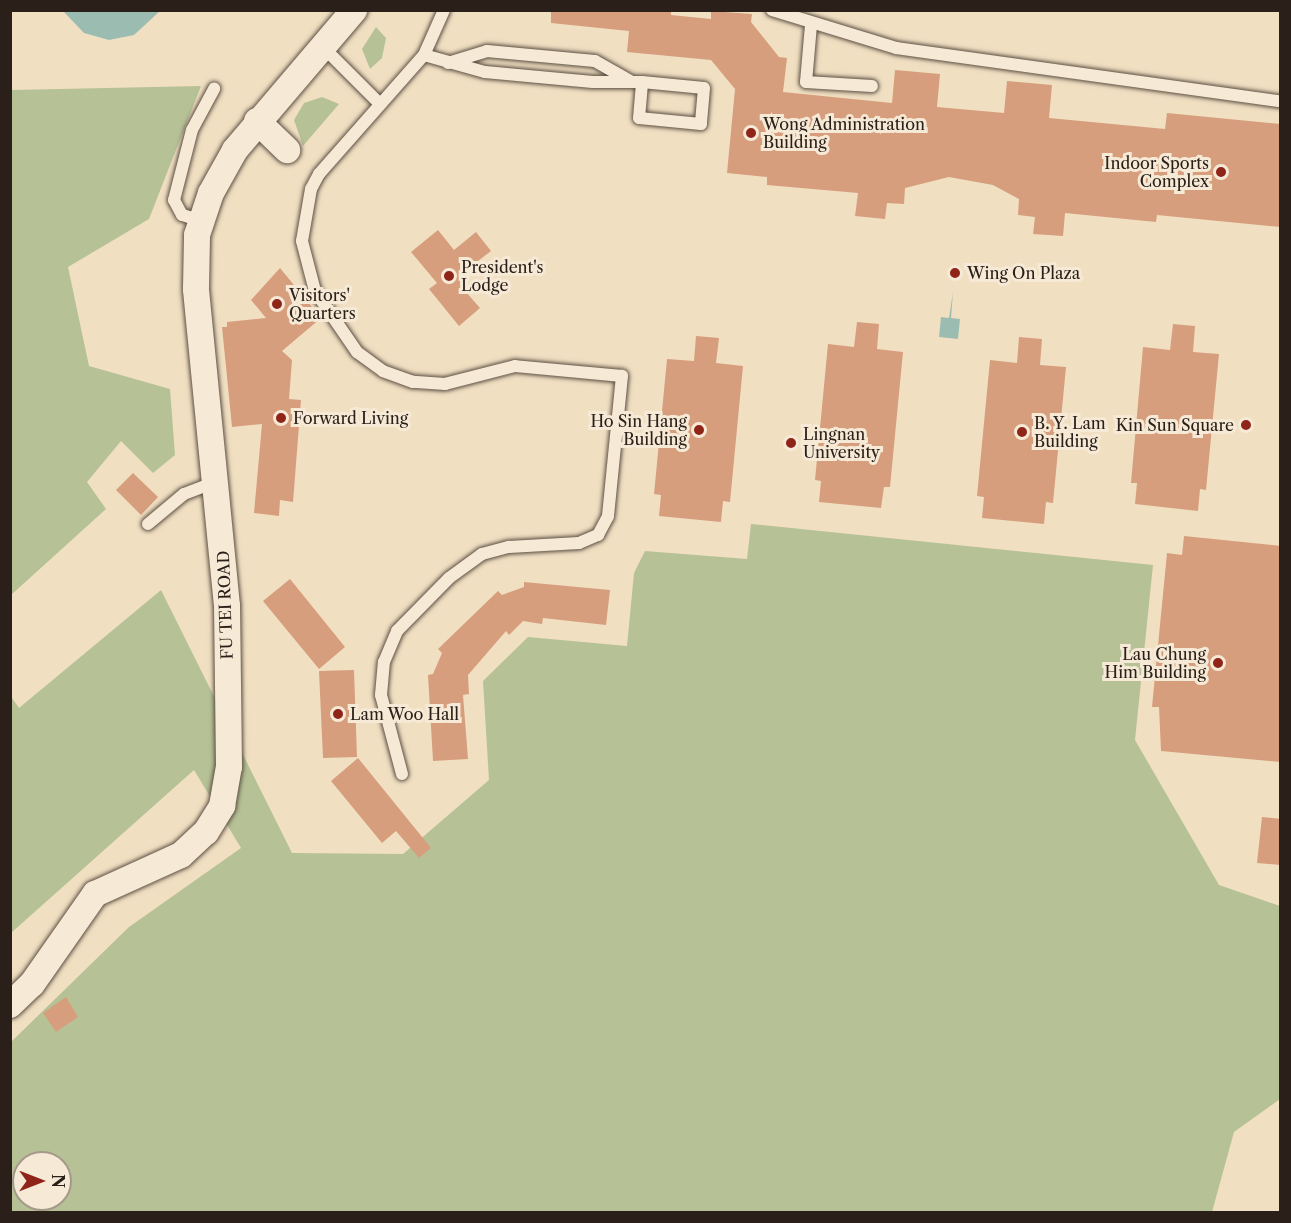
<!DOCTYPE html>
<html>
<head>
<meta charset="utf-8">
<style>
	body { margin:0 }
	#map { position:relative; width:1291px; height:1223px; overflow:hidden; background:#f1dfc2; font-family:"Libre Caslon Text",serif }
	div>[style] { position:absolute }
	.green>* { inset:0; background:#b6c296 }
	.water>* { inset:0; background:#9bbdb1 }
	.building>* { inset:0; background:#d69e7d }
	.roads { filter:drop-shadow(0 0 2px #5c5043) drop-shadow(0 0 2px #5c5043) }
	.lane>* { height:12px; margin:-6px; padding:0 6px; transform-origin:6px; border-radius:6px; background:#f6ead7 }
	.street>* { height:26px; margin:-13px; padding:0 13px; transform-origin:13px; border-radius:13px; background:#f6ead7 }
	.dots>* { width:16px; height:16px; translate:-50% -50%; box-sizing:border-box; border:3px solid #f6ead7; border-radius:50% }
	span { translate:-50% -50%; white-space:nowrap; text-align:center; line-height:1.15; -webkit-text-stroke:6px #f6ead7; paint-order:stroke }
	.poi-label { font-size:16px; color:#2b2019 }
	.left { translate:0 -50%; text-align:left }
	.right { translate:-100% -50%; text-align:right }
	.street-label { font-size:16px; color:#2b2019 }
	.frame { position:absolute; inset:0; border:12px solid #2b2019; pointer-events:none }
	.north { position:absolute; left:12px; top:1151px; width:60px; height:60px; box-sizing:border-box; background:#f6ead7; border:2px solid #a5998b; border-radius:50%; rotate:90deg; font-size:16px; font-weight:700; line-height:24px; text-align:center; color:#2b2019 }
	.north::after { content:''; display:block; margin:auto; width:21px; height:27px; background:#8f2418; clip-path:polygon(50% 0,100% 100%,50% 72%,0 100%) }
</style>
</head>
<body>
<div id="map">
	<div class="green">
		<i style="clip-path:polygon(376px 27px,386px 38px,382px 58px,370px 69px,362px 49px)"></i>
		<i style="clip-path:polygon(201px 86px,149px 219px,68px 267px,89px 366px,170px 389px,175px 455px,153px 473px,121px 441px,87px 482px,106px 509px,11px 595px,11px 90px)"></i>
		<i style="clip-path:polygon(322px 97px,339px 104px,303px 146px,294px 120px,304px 103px)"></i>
		<i style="clip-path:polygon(evenodd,751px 524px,1153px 565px,1135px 740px,1219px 885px,1280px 906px,1280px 1099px,1234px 1132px,1212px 1212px,11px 1212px,11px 1042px,129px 927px,241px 848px,194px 770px,11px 933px,10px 695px,19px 708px,161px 590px,292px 853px,403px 854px,489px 780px,483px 681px,528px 637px,627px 646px,634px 573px,645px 551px,747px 559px,751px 524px,24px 1163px,60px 1163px,60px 1199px,24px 1199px,24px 1163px)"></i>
	</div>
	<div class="water">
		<i style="clip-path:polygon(63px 11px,160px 11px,134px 35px,109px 40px,84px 33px)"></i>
		<i style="clip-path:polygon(953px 292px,951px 318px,960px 319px,958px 339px,939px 337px,941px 317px,949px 318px)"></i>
	</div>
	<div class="building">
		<i style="clip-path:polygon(551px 10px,671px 10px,671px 15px,711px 19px,711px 11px,752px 14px,751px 22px,779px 57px,787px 58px,783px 92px,892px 103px,895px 70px,940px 74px,937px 107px,1004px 113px,1007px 81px,1052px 85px,1049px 118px,1165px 129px,1167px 113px,1281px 124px,1281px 227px,1157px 215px,1156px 222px,1065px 213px,1063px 236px,1033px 234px,1035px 217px,1018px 215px,1019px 199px,993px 185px,949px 177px,905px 188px,904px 204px,887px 203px,885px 219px,855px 216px,858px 193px,767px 185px,767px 177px,727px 173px,735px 89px,711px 60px,627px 52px,629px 31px,551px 23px)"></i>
		<i style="clip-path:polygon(438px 230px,454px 250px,476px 232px,491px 251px,469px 268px,466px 292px,480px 308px,459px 326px,429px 289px,437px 283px,411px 252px)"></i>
		<i style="clip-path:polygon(280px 268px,321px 318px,282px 351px,292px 360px,289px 399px,301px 400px,293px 502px,280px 500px,279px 516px,254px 513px,262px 424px,232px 427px,222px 327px,227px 327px,227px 322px,266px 318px,251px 300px)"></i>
		<i style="clip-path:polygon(857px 322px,879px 324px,877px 349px,903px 352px,890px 487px,884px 487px,881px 508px,819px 502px,821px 481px,815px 480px,828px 344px,854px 347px)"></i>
		<i style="clip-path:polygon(1173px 324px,1195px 326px,1193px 352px,1219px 354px,1206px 490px,1200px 489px,1198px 511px,1135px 504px,1137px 483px,1131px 483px,1143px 347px,1170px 350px)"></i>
		<i style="clip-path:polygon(696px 336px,719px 338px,716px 363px,743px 366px,730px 502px,723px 501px,721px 522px,659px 516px,661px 495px,654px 494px,667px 359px,694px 361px)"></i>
		<i style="clip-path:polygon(1019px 337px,1042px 339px,1040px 365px,1066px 367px,1053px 503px,1046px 502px,1044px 524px,982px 518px,984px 497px,977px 496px,990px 360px,1017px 363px)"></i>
		<i style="clip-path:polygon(133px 473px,158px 497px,141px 515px,116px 490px)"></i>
		<i style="clip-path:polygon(1184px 536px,1281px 546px,1281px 762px,1161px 751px,1159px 707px,1152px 707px,1167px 553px,1182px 555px)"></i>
		<i style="clip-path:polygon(290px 579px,345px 647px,319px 669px,263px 601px)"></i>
		<i style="clip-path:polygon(524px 582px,610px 590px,606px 625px,543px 618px,542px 624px,523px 621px,509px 635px,506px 631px,468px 675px,469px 694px,463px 695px,468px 759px,433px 761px,428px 675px,433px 674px,442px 653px,438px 649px,498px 591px,502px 595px,524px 587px)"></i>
		<i style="clip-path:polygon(354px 670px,357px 757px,323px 758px,319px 671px)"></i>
		<i style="clip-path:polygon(358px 758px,431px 848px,419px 858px,396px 831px,382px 843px,331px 781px)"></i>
		<i style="clip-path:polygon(1262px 817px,1281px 819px,1281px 865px,1257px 863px)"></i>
		<i style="clip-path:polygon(66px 997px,78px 1017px,56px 1032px,43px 1013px)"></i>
	</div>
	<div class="roads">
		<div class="lane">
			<i style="left:772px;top:10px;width:130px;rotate:17deg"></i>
			<i style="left:896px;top:48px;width:388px;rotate:7.9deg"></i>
			<i style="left:811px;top:25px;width:57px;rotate:95deg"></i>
			<i style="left:806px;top:82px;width:66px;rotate:3.5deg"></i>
			<i style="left:322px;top:46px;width:82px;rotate:45deg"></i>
			<i style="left:424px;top:55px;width:63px;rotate:15.6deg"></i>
			<i style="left:485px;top:72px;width:108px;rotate:5.3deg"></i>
			<i style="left:593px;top:82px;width:49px"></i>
			<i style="left:642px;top:82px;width:62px;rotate:5.5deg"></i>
			<i style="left:704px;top:88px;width:36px;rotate:95deg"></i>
			<i style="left:701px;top:124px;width:62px;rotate:-174.5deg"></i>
			<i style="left:639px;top:118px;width:36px;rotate:-85deg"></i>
			<i style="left:448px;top:63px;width:41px;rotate:-17.1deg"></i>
			<i style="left:487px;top:51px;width:108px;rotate:5.3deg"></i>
			<i style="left:595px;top:61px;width:40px;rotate:29.7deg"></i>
			<i style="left:201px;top:221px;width:20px;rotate:-162deg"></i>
			<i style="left:182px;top:215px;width:17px;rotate:-118deg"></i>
			<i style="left:174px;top:200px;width:72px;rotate:-75.6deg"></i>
			<i style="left:192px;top:130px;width:47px;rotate:-61.8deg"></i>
			<i style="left:148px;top:524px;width:47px;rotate:-39.8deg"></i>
			<i style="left:184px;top:494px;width:34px;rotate:-21deg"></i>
			<i style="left:402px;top:774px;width:82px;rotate:-104.9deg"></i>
			<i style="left:381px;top:695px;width:33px;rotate:-85deg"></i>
			<i style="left:384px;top:662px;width:34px;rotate:-67deg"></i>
			<i style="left:397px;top:631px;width:74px;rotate:-45.5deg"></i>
			<i style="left:449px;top:578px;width:41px;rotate:-36deg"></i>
			<i style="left:482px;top:554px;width:28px;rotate:-15deg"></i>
			<i style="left:509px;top:547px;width:70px;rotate:-3.3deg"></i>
			<i style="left:579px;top:543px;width:21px;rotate:-23deg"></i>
			<i style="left:598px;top:535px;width:21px;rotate:-62deg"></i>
			<i style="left:608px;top:516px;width:141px;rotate:-84.3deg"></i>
			<i style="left:622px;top:376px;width:107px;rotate:-174.7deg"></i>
			<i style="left:515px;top:366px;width:72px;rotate:165.6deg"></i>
			<i style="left:445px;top:384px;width:32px;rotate:-176deg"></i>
			<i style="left:413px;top:382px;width:32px;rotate:-160deg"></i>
			<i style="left:383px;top:371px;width:32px;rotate:-144deg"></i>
			<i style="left:357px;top:352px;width:74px;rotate:-124.5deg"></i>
			<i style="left:315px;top:291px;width:52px;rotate:-104.6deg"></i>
			<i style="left:302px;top:241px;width:53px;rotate:-80.2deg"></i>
			<i style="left:311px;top:189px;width:17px;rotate:-62deg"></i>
			<i style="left:319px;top:174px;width:159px;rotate:-48.6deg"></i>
			<i style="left:424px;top:55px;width:49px;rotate:-66deg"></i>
		</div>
		<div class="street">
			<i style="left:257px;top:121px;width:42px;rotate:44deg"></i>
			<i style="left:10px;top:1005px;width:30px;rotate:-44deg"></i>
			<i style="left:32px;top:984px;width:110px;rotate:-55deg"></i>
			<i style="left:95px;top:894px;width:94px;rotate:-24.4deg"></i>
			<i style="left:181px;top:855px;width:34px;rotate:-43deg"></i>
			<i style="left:206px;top:832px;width:31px;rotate:-58deg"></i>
			<i style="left:222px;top:806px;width:40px;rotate:-80deg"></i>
			<i style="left:229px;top:767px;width:161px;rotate:-90.7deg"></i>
			<i style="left:227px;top:606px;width:319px;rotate:-95.6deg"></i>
			<i style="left:196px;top:289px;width:54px;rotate:-88.9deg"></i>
			<i style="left:197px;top:235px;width:44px;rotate:-71.6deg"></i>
			<i style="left:211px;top:193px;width:49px;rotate:-60.8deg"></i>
			<i style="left:235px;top:150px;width:184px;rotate:-49.6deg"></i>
		</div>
	</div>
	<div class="dots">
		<i style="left:751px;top:133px;background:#8f2418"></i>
		<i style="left:1221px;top:172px;background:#8f2418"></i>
		<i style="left:955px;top:273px;background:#8f2418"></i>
		<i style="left:449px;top:276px;background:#8f2418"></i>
		<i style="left:277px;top:304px;background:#8f2418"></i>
		<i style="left:281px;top:418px;background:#8f2418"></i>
		<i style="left:1246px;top:425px;background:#8f2418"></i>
		<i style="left:699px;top:430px;background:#8f2418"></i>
		<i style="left:1022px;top:432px;background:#8f2418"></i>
		<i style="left:791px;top:443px;background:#8f2418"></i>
		<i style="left:1218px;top:663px;background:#8f2418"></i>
		<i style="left:338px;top:714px;background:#8f2418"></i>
	</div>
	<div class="poi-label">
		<span class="left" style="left:763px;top:133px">Wong Administration<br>Building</span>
		<span class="right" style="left:1209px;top:172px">Indoor Sports<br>Complex</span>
		<span class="left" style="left:461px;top:276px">President's<br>Lodge</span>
		<span class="left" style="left:967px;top:273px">Wing On Plaza</span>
		<span class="left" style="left:289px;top:304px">Visitors'<br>Quarters</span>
		<span class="left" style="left:293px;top:418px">Forward Living</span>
		<span class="right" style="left:687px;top:430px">Ho Sin Hang<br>Building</span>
		<span class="left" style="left:1034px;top:432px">B. Y. Lam<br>Building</span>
		<span class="right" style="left:1234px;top:425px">Kin Sun Square</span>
		<span class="left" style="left:803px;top:443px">Lingnan<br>University</span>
		<span class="right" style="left:1206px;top:663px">Lau Chung<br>Him Building</span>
		<span class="left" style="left:350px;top:714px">Lam Woo Hall</span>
	</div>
	<div class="street-label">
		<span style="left:225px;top:605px;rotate:-92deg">FU TEI ROAD</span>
	</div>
	<div class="frame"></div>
	<div class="north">N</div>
</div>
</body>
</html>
